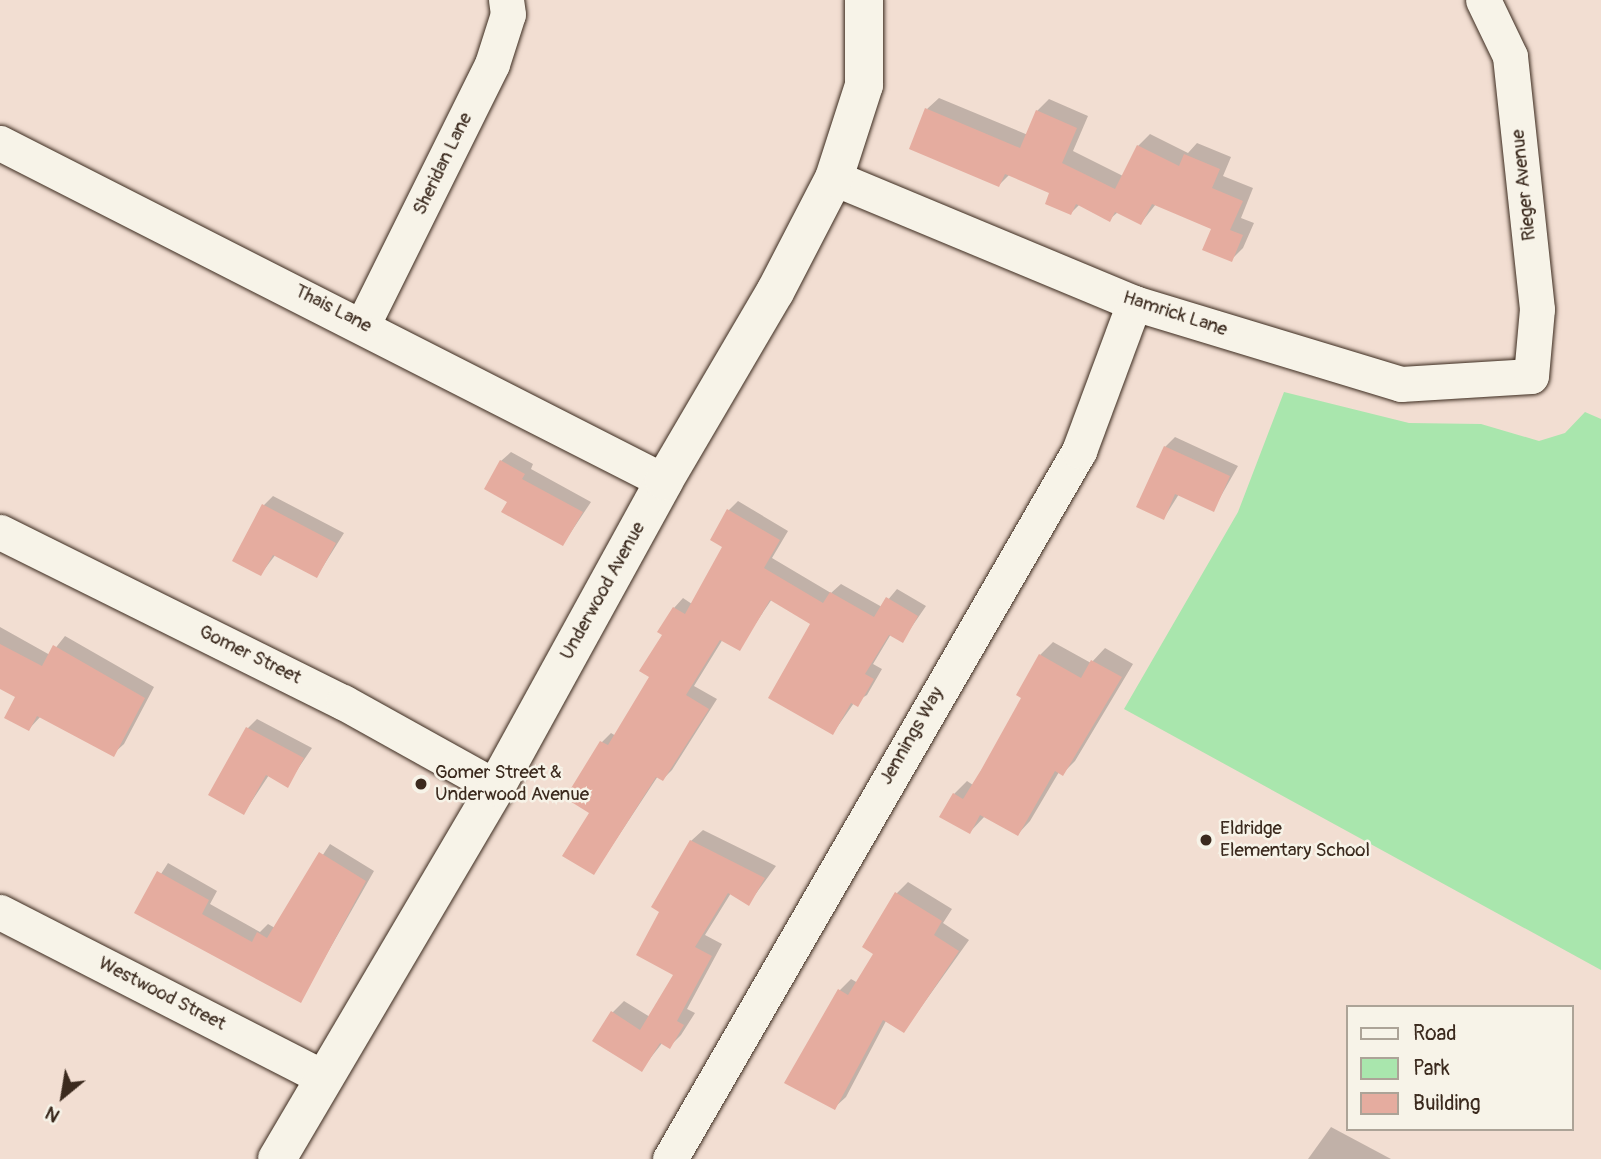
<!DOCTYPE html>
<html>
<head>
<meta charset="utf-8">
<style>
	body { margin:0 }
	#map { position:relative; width:1601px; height:1159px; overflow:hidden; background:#f2ded2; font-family:Pangolin,sans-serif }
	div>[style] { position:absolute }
	.green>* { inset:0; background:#a9e6ad }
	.shadow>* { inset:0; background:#0003 }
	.building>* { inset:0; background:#e5ac9f }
	.roads { filter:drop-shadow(0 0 2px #3b2a1e) drop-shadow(0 0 2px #3b2a1e) }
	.street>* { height:35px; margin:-17.5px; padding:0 17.5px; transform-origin:17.5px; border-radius:17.5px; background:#f7f3e8 }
	.secondary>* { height:38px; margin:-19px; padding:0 19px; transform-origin:19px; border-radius:19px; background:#f7f3e8 }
	.dots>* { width:19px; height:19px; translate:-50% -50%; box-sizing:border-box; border:4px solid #f7f3e8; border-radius:50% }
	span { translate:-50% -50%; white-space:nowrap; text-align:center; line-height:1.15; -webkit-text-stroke:5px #f7f3e8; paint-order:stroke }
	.street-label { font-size:19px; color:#3b2a1e }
	.poi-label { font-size:19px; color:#3b2a1e }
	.left { translate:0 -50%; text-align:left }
	.legend { position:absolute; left:1346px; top:1005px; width:228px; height:126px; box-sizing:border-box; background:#f7f3e8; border:2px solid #aca397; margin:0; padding:9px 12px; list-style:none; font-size:21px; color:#3b2a1e }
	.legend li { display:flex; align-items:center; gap:14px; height:35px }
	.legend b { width:35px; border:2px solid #aca397 }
	.north { position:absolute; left:28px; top:1061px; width:70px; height:70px; -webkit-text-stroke:5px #f7f3e8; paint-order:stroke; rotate:210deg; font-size:19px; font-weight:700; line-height:28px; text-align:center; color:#3b2a1e }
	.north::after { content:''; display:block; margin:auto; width:24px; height:32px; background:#3b2a1e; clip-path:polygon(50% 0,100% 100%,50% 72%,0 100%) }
</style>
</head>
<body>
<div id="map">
	<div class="green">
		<i style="clip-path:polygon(1284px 392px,1409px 423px,1481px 424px,1539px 441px,1565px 433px,1585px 412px,1601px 419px,1601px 970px,1124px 709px,1238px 512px)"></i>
	</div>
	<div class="shadow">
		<i style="clip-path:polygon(939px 98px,1028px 135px,1037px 111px,1049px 99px,1088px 116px,1073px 151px,1123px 176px,1138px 146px,1150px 134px,1188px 153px,1197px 143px,1231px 157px,1223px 176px,1253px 188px,1241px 218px,1254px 223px,1243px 248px,1231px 260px,1214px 228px,1156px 204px,1141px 223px,1118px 212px,1110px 219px,1080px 204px,1071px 213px,1052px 192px,1010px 174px,999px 185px,927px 109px)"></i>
		<i style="clip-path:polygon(1175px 437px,1238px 466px,1213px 510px,1179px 494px,1164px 518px,1165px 447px)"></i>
		<i style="clip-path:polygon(511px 452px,533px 464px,531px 469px,591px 502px,563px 544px,510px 502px,501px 461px)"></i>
		<i style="clip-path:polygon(273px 496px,344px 533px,317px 576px,276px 554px,261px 574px,264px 505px)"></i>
		<i style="clip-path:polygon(738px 501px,788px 531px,772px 558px,831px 593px,841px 584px,882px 607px,897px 589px,926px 606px,902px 641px,891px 634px,873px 664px,882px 669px,867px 695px,854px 703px,833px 733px,813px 623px,772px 599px,739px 648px,723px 639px,694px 686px,717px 699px,672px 770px,663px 779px,658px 776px,594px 873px,591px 813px,602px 742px,611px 733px,616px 736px,652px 677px,674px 608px,683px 598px,692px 604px,725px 546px,729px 510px)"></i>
		<i style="clip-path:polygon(0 627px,50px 655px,65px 636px,154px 687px,124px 744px,113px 754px,41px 716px,29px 729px,17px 696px,0 687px)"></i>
		<i style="clip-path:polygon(1053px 642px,1091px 663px,1105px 648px,1133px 664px,1075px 761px,1062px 774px,1059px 772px,1030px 821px,1018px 834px,985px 816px,970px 832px,954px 794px,967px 781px,973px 785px,1024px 697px,1019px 694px,1040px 655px)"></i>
		<i style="clip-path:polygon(257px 719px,312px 748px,287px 785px,269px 775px,244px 813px,248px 728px)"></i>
		<i style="clip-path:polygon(703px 830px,776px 866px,749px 903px,731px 893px,705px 935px,722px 944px,687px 1009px,695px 1013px,681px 1035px,669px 1047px,663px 1042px,641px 1070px,612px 1013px,624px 1001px,650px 1017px,675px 974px,661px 911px,691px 841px)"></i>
		<i style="clip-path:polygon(330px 844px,374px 871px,300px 1001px,136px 913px,168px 863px,217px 891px,210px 904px,260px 932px,268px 924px,275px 928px)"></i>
		<i style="clip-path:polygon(908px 882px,952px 909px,943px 923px,969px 940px,904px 1031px,886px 1021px,846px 1097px,834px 1108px,840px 990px,851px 979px,858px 983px,875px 954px,897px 893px)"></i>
		<i style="clip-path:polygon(1331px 1127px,1391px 1159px,1308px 1159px)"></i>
	</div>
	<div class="building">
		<i style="clip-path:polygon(925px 108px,1020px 148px,1036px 110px,1077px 128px,1062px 163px,1115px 189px,1137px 145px,1179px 166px,1184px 154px,1220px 169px,1212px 188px,1243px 201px,1230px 230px,1243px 235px,1232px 262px,1202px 250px,1211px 229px,1152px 204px,1141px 225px,1115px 212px,1110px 222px,1076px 204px,1071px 215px,1045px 204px,1049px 193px,1005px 174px,999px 187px,909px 149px)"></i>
		<i style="clip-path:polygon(1164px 446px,1230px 476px,1214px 512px,1175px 494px,1164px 520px,1136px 507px)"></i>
		<i style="clip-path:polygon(500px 460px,525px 474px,522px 479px,583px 512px,563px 546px,501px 512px,507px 502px,484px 489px)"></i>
		<i style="clip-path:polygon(262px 504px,336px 543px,317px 578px,273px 555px,261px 576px,232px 561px)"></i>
		<i style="clip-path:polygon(727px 509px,780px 540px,764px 568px,823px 603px,830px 592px,874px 617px,886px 597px,918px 616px,903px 643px,889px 635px,865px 674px,874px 679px,858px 707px,851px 703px,833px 735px,768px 698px,810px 624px,770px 600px,740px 651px,720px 640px,686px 695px,709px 709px,663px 781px,656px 777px,594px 875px,562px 856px,589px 813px,565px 798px,600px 741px,608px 745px,649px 677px,639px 671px,662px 635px,657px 632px,673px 607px,685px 614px,722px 547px,710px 540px)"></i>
		<i style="clip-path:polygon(0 644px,42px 666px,53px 645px,145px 698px,114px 757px,37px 716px,29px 731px,4px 718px,15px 697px,0 689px)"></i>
		<i style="clip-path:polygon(1039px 654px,1081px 678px,1091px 660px,1122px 677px,1063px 776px,1055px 771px,1018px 836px,980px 815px,970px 834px,939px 817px,953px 793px,963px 799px,981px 770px,1021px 698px,1016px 695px)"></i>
		<i style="clip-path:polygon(246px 727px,304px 758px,288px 788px,266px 775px,244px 815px,208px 795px)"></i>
		<i style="clip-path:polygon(690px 840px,765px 878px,749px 906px,728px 893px,695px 947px,712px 956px,677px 1021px,684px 1025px,670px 1049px,660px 1043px,642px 1072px,592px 1041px,611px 1011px,640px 1030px,673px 975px,636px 955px,659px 912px,651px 907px)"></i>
		<i style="clip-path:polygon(319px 852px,366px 881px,301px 1003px,134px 913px,157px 871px,209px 900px,202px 914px,252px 942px,257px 932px,267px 938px)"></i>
		<i style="clip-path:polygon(895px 892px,942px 921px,934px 935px,959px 951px,904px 1033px,883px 1020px,835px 1110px,784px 1083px,838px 989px,848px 995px,873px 954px,862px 947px)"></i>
	</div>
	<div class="roads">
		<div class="street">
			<i style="left:0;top:143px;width:745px;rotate:26.98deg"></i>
			<i style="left:834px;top:178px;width:325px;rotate:22.6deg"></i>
			<i style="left:1134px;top:303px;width:279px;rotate:16.9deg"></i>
			<i style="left:1401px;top:384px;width:130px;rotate:-3.5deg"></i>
			<i style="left:1531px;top:376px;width:67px;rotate:-84.9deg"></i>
			<i style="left:1537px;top:309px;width:254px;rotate:-96.1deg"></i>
			<i style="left:1510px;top:56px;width:62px;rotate:-115.7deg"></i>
			<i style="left:363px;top:324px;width:290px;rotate:-63.6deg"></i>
			<i style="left:492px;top:64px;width:52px;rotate:-72.3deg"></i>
			<i style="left:508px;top:14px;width:14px;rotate:-98deg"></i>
			<i style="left:0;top:532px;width:383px;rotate:26.4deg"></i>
			<i style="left:343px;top:702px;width:175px;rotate:29.1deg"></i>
			<i style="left:0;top:912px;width:363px;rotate:27.1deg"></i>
			<i style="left:670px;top:1159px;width:818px;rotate:-59.99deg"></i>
			<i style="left:1079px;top:451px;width:158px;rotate:-69.6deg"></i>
		</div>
		<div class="secondary">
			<i style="left:277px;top:1159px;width:432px;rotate:-59.5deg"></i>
			<i style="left:496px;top:787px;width:349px;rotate:-61.2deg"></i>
			<i style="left:664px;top:481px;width:219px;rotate:-59.6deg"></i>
			<i style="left:775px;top:292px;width:128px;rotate:-62.6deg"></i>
			<i style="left:834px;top:178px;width:98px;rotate:-72.1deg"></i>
			<i style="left:864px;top:85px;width:85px;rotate:-90deg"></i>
		</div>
	</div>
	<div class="dots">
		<i style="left:421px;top:784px;background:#3b2a1e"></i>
		<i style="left:1206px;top:840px;background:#3b2a1e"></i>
	</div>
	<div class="street-label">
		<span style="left:443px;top:164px;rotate:-64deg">Sheridan Lane</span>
		<span style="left:1524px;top:185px;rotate:-96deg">Rieger Avenue</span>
		<span style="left:333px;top:309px;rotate:27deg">Thais Lane</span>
		<span style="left:1175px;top:314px;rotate:18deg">Hamrick Lane</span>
		<span style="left:603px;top:591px;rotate:-61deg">Underwood Avenue</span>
		<span style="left:250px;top:655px;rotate:26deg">Gomer Street</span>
		<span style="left:912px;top:736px;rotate:-60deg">Jennings Way</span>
		<span style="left:162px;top:994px;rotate:27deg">Westwood Street</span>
	</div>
	<div class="poi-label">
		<span class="left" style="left:435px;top:784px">Gomer Street &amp;<br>Underwood Avenue</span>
		<span class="left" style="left:1220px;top:840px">Eldridge<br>Elementary School</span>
	</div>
	<ul class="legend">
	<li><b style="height:9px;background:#f7f3e8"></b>Road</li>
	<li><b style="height:19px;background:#a9e6ad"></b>Park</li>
	<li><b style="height:19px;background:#e5ac9f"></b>Building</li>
	</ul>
	<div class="north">N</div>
</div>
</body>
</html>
